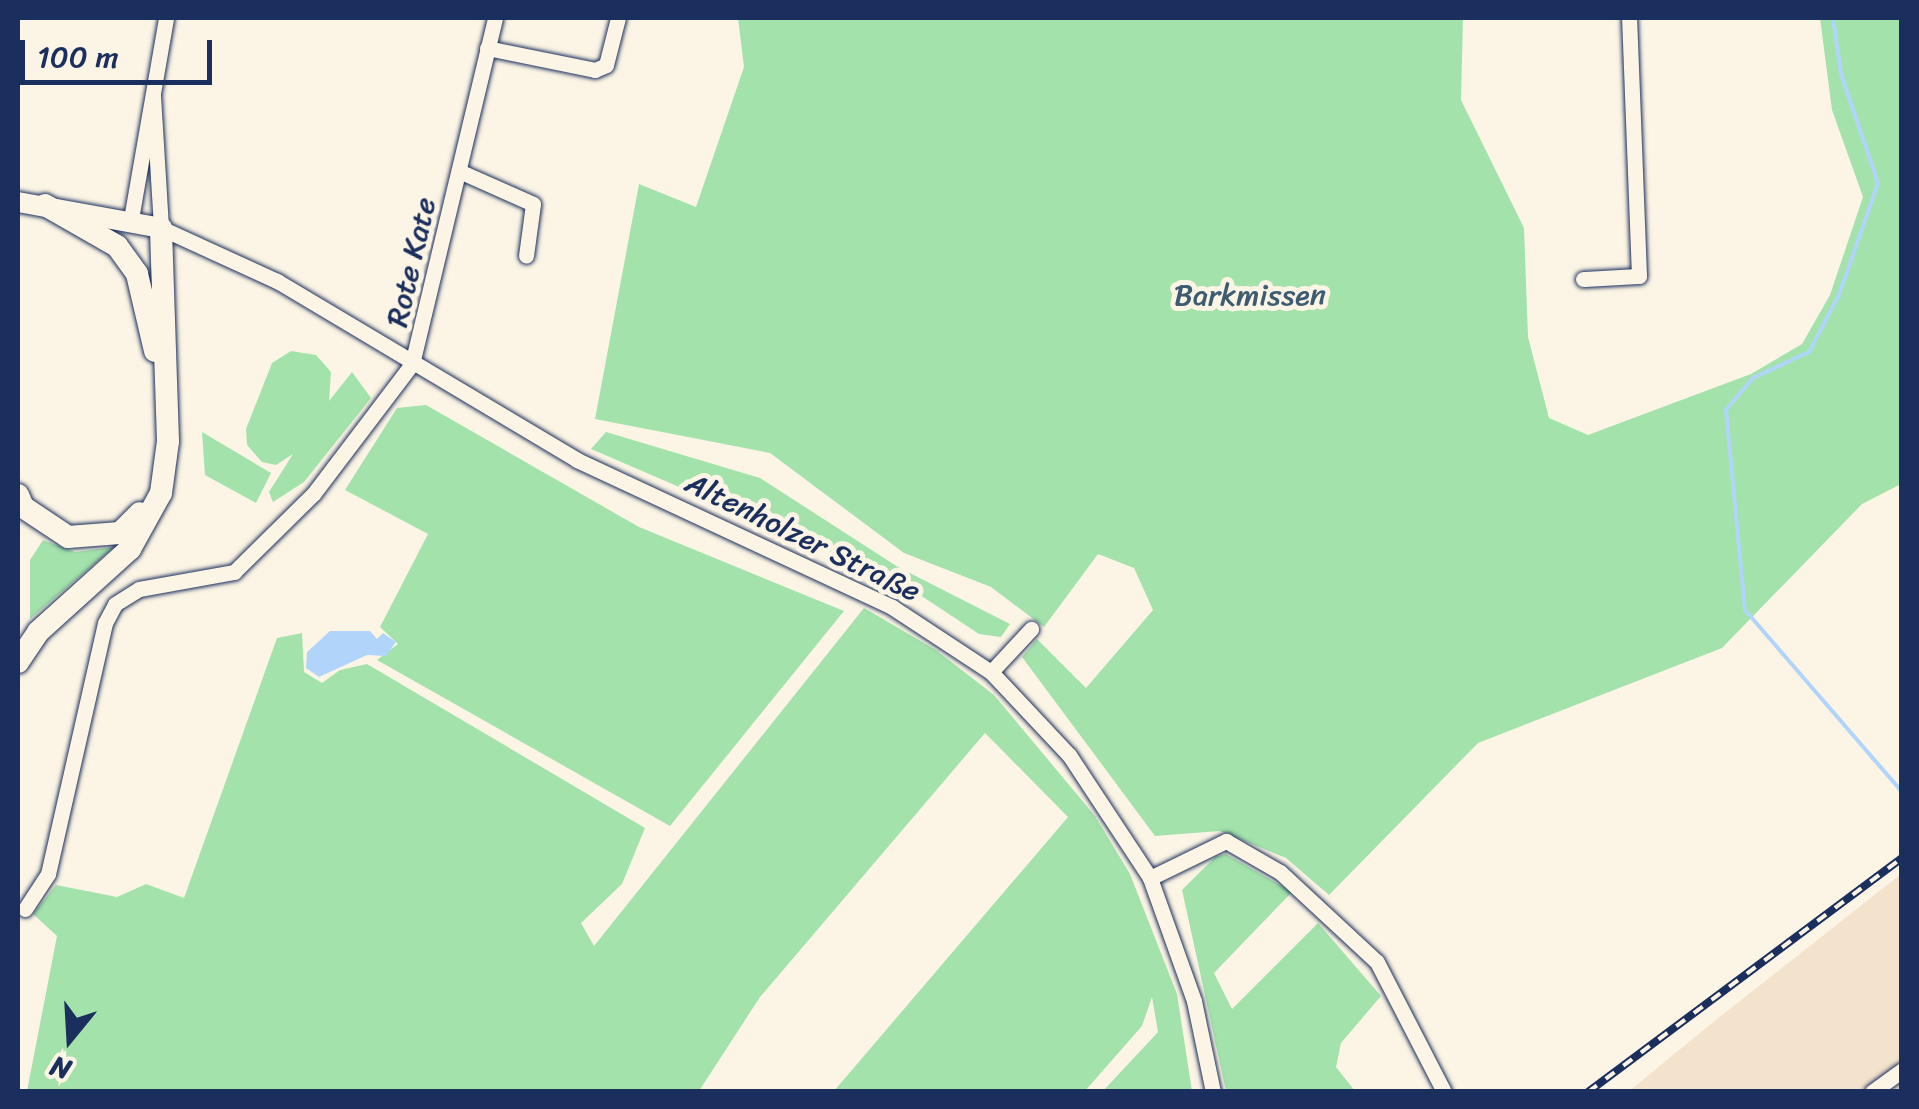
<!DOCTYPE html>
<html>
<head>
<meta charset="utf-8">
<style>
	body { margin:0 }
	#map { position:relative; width:1919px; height:1109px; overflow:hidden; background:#fcf5e5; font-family:Sriracha,sans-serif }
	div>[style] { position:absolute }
	.built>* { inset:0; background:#f4e3cc }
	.green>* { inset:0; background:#a3e2ab }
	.water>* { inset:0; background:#b1d5fa }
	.stream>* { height:4px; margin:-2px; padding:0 2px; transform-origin:2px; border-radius:2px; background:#b1d5fa }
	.roads { filter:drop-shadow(0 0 2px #1b2f5e) drop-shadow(0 0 2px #1b2f5e) }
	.minor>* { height:15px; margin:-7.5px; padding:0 7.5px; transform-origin:7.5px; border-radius:7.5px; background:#fcf5e5 }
	.major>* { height:20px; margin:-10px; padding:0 10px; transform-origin:10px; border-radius:10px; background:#fcf5e5 }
	.highway>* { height:22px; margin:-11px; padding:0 11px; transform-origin:11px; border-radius:11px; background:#fcf5e5 }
	.rail>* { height:8px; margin-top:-4px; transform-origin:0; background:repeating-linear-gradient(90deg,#fcf5e5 0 11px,#1b2f5e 0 22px); box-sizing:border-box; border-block:2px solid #1b2f5e }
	span { translate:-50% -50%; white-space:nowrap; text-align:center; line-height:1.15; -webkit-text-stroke:10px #fcf5e5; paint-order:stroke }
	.street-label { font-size:30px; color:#1b2f5e }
	.park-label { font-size:30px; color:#3d5c71 }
	.frame { position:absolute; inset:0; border:20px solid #1b2f5e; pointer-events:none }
	.north { position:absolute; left:20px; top:989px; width:100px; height:100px; -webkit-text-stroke:8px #fcf5e5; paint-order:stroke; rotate:198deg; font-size:28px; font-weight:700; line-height:40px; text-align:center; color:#1b2f5e }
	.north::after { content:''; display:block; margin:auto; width:35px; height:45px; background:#1b2f5e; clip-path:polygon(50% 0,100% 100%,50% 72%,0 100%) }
	.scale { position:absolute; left:20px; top:40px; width:192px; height:45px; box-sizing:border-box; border:5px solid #1b2f5e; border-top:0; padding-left:12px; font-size:30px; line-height:35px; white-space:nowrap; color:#1b2f5e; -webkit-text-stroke:8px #fcf5e5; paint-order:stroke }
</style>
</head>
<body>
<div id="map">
	<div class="built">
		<i style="clip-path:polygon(1901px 874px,1901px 1091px,1628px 1092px,1712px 1023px)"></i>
	</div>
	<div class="green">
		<i style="clip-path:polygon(738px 18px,1463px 18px,1461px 100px,1524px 228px,1528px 337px,1549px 418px,1588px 435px,1751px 374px,1802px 344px,1830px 295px,1863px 197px,1832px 110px,1820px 18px,1901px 18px,1901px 484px,1862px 504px,1722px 648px,1478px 743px,1329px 895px,1286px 858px,1220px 831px,1155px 836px,1022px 657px,1037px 639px,1086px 688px,1153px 610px,1134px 568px,1098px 554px,1044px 627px,991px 587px,904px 553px,770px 453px,595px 419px,639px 184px,696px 207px,744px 67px)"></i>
		<i style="clip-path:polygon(291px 351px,316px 355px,331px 372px,329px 401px,352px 372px,371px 398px,304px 482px,273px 502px,269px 492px,293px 454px,276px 465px,262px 462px,247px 445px,246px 429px,272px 363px)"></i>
		<i style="clip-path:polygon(426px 405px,639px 527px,844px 611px,670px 826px,377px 660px,398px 644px,380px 627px,428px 534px,345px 490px,397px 408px)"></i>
		<i style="clip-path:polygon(202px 432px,271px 473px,256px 503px,205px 475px)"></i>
		<i style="clip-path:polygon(606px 432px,760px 478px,898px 567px,1010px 624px,1001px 637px,979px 634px,902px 583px,591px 449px)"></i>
		<i style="clip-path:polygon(43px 540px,75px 552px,114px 547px,30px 619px,30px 560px)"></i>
		<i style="clip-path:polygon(864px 608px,936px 650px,994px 695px,1095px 816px,1130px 874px,1177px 994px,1192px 1091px,1103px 1091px,1158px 1032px,1152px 997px,1142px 1026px,1085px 1091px,834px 1091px,1068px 817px,985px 733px,760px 997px,699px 1091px,27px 1091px,57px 936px,33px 914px,56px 885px,117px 897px,146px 884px,184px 898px,277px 638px,302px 633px,304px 672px,322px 683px,340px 670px,367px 664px,645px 828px,622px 884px,581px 923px,594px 946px)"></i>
		<i style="clip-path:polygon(1226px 854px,1292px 892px,1214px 973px,1232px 1009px,1318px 923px,1381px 996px,1341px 1043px,1336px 1067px,1355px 1091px,1226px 1091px,1182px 890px,1215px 857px)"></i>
	</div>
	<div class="water">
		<i style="clip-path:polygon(330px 631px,370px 631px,377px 639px,383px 633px,396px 642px,386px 656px,367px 655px,319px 677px,306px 668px,307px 652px)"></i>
	</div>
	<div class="stream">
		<i style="left:1833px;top:18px;width:57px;rotate:81.9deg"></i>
		<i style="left:1841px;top:74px;width:115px;rotate:71.3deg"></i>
		<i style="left:1878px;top:183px;width:119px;rotate:109.2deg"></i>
		<i style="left:1839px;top:295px;width:64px;rotate:117.8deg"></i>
		<i style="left:1809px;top:352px;width:62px;rotate:155.1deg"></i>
		<i style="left:1753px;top:378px;width:42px;rotate:130.2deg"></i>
		<i style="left:1726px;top:410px;width:201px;rotate:84.6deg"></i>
		<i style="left:1745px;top:610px;width:240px;rotate:49.2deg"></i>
	</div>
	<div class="roads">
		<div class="minor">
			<i style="left:487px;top:48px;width:110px;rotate:11.5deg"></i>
			<i style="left:595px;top:70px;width:12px;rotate:-24deg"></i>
			<i style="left:606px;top:65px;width:49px;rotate:-75.7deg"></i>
			<i style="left:153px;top:96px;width:132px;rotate:86.5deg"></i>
			<i style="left:161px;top:228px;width:128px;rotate:24.6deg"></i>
			<i style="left:277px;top:281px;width:349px;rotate:30.8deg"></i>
			<i style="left:577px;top:460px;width:348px;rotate:25deg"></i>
			<i style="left:892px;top:607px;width:118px;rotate:33.3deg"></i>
			<i style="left:991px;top:672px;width:114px;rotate:46.8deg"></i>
			<i style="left:1069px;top:755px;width:147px;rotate:56.6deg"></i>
			<i style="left:1150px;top:878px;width:131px;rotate:70.3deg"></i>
			<i style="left:1194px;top:1001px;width:93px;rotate:78.2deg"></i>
			<i style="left:459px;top:171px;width:81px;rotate:24deg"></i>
			<i style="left:533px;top:204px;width:52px;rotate:97.7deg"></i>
			<i style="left:131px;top:219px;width:204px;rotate:-80.1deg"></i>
			<i style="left:1583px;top:279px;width:56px;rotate:-3.1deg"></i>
			<i style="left:1639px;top:276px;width:258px;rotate:-92.2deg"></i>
			<i style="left:991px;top:672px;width:59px;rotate:-47.1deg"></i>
			<i style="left:1150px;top:878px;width:85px;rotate:-26deg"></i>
			<i style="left:1226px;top:841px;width:62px;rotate:29.9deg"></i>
			<i style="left:1280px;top:872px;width:132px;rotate:42.9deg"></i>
			<i style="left:1377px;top:962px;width:146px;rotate:62.7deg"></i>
			<i style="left:25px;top:909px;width:42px;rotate:-56.7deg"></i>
			<i style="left:48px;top:874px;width:257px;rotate:-77.2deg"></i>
			<i style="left:105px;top:623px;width:21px;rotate:-62deg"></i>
			<i style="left:115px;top:604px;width:28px;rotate:-32deg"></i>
			<i style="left:139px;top:589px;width:97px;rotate:-10.1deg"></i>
			<i style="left:234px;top:572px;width:112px;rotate:-44.6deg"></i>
			<i style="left:314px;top:493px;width:162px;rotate:-52.8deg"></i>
			<i style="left:412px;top:364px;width:356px;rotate:-76.5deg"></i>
			<i style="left:1872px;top:1092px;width:37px;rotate:-36deg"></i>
		</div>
		<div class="major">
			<i style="left:18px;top:202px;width:145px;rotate:10.3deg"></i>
		</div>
		<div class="highway">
			<i style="left:45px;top:205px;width:83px;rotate:29.7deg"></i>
			<i style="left:117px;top:246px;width:34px;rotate:54deg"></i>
			<i style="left:137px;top:274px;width:79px;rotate:76.8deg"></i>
			<i style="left:18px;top:495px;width:13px;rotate:67deg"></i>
			<i style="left:23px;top:507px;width:54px;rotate:33.7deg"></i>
			<i style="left:68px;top:537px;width:52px;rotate:-4.4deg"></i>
			<i style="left:120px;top:533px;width:28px;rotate:-45deg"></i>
			<i style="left:18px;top:662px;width:36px;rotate:-56deg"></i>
			<i style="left:38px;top:632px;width:124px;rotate:-42.1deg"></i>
			<i style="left:130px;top:549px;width:64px;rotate:-61deg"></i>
			<i style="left:161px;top:493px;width:52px;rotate:-82.3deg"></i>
			<i style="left:168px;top:441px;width:213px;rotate:-91.9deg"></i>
		</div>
	</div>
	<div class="rail">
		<i style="left:1588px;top:1092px;width:392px;rotate:-36.7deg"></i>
	</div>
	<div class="street-label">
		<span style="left:411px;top:262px;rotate:-77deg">Rote Kate</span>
		<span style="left:803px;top:537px;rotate:26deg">Altenholzer Straße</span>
	</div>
	<div class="park-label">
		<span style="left:1250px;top:295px">Barkmissen</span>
	</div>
	<div class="frame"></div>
	<div class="north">N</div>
	<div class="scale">100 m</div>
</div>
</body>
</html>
